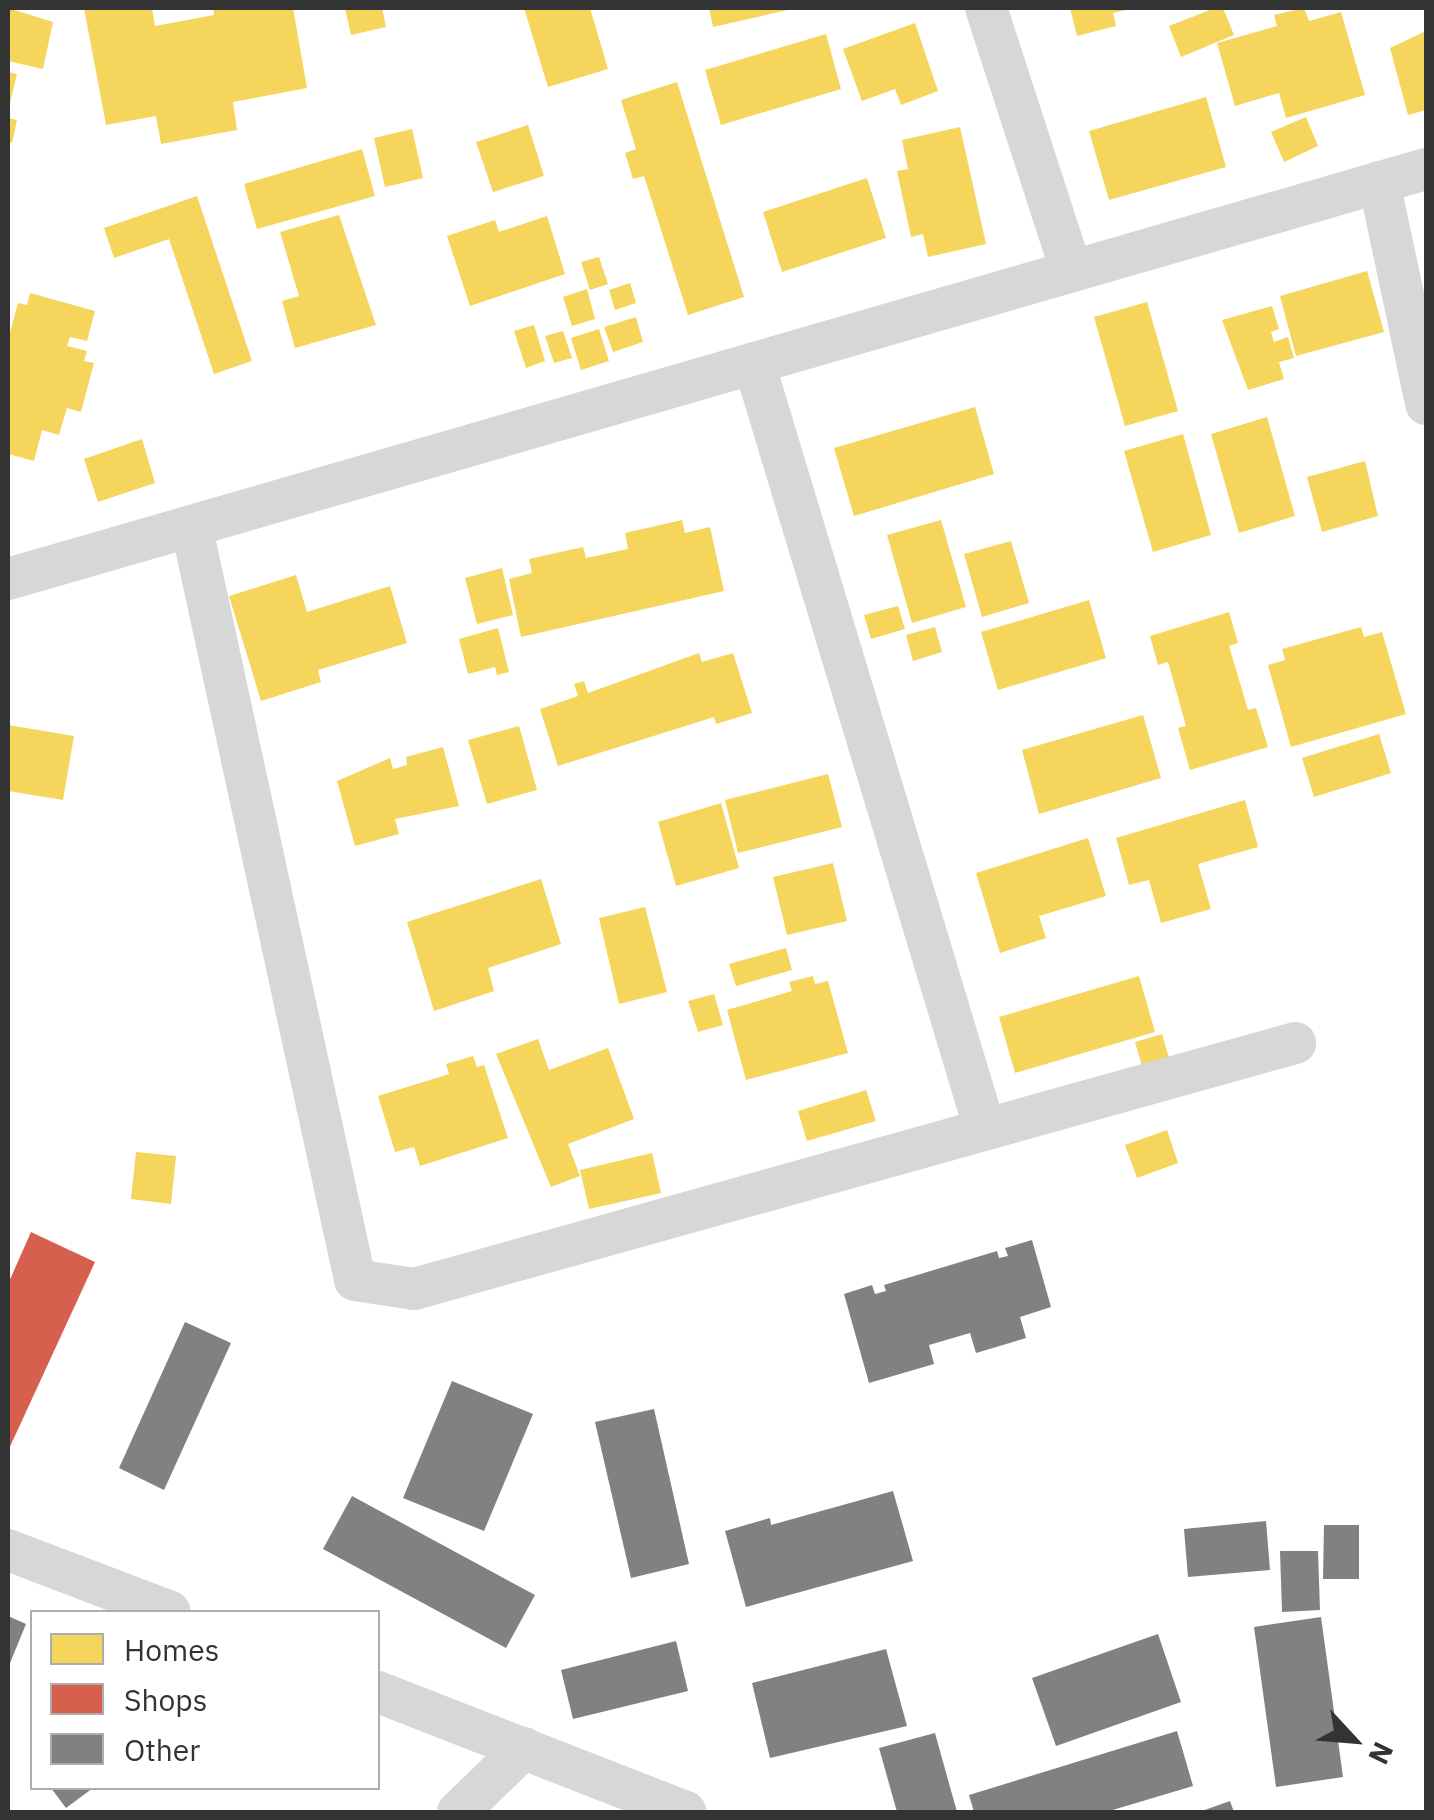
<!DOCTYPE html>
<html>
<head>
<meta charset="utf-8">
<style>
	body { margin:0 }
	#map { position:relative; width:1434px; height:1820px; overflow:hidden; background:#fff; font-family:"IBM Plex Sans",sans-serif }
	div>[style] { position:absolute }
	.homes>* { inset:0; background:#f6d55c }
	.shops>* { inset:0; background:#d6604d }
	.building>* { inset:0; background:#818181 }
	.minor>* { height:42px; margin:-21px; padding:0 21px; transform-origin:21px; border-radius:21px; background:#d7d7d7 }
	span { translate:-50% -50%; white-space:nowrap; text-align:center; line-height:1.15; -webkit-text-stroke:10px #fff; paint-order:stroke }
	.frame { position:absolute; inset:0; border:10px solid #333; pointer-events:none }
	.legend { position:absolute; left:30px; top:1610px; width:350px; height:180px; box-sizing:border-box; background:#fff; border:2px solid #adadad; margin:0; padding:12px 18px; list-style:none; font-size:30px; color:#333 }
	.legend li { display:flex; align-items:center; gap:20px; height:50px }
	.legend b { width:50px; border:2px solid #adadad }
	.north { position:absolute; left:1304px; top:1690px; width:100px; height:100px; -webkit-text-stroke:8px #fff; paint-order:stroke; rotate:116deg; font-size:28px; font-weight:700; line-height:40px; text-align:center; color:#333 }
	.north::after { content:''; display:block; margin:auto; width:35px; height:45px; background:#333; clip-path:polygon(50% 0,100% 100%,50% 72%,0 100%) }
</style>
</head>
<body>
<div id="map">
	<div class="homes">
		<i style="clip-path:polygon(8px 8px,53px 22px,43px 69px,8px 61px)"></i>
		<i style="clip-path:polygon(84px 8px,152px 8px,155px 26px,214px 15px,213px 8px,293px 8px,307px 88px,233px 102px,237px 130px,161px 144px,156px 116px,106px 125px)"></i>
		<i style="clip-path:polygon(345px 8px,382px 8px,386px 27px,351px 35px)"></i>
		<i style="clip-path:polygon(524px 8px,590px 8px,608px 69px,548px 87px)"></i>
		<i style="clip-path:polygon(709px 8px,791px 8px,792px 9px,713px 27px)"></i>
		<i style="clip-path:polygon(1070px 8px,1131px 8px,1131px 9px,1113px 13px,1116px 26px,1077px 36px)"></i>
		<i style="clip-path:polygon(1215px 8px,1223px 8px,1234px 35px,1181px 57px,1169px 26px)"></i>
		<i style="clip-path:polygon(1304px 8px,1309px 21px,1341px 12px,1365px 95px,1286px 118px,1279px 93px,1235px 106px,1217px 43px,1277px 26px,1274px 15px)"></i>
		<i style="clip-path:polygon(915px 23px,938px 91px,901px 105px,895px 89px,862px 101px,843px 49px)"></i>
		<i style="clip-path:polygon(1426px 31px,1426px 110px,1408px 115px,1390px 48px)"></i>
		<i style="clip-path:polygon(826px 34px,841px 89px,721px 125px,705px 70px)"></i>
		<i style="clip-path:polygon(8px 72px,17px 74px,9px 107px,8px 107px)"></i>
		<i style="clip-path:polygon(677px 82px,744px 297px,688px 315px,644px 176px,633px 179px,625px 153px,636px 149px,621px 100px)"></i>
		<i style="clip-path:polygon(1206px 97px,1226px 167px,1109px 200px,1089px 131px)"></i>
		<i style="clip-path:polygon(1306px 117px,1318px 146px,1284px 162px,1271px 132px)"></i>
		<i style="clip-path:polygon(8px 118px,17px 120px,12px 143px,8px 142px)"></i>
		<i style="clip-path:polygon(528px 125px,544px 176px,493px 192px,476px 142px)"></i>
		<i style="clip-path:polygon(960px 127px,986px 244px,928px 257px,923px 234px,911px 237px,897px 171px,908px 169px,902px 140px)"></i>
		<i style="clip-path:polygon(412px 129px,423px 178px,385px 187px,374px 138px)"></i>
		<i style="clip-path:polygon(362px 149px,375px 196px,257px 229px,244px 184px)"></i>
		<i style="clip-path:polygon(867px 178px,886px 238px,782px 272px,763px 212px)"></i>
		<i style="clip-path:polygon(197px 196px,252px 361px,214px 374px,169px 239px,114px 258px,104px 228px)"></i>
		<i style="clip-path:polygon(339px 215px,376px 325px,295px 348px,282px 301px,299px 296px,280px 232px)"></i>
		<i style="clip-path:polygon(547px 216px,565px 274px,470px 306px,447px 236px,495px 220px,499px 232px)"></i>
		<i style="clip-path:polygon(599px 257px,608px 284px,590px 290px,581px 262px)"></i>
		<i style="clip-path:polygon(1367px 271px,1384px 332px,1296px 356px,1280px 296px)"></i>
		<i style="clip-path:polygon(630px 283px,636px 303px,615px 310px,609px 290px)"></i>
		<i style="clip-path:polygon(587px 289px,595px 319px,572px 326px,563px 297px)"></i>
		<i style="clip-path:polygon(30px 293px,95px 311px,87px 341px,70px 337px,67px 346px,87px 351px,84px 361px,94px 363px,81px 412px,67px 408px,59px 435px,42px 430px,34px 461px,8px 454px,8px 340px,18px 303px,27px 305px)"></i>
		<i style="clip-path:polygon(1147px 302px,1178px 411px,1125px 426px,1094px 317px)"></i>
		<i style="clip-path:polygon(1272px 306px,1279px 329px,1271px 332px,1274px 342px,1288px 337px,1294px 358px,1279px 362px,1284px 379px,1248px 390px,1222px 320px)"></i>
		<i style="clip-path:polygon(636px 317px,643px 342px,613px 352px,604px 327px)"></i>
		<i style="clip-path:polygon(534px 325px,545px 361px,526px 368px,514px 331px)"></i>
		<i style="clip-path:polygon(599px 329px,609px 361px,581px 370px,571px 338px)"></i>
		<i style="clip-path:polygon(563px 331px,572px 358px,554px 363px,545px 336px)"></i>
		<i style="clip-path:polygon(975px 407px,994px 474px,854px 516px,834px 448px)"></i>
		<i style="clip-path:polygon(1267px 417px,1295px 516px,1239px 533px,1211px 434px)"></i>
		<i style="clip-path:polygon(1183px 434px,1211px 535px,1153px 552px,1124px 451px)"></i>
		<i style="clip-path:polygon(142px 439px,155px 483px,98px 502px,84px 459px)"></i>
		<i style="clip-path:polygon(1365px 461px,1378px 516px,1322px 532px,1307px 477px)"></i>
		<i style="clip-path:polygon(682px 520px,685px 533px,710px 527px,724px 591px,521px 637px,509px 579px,532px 573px,529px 559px,583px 547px,586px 558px,628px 549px,625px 533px)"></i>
		<i style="clip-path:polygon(941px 520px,966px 607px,912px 623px,887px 535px)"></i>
		<i style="clip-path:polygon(1011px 541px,1029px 603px,982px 617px,964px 554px)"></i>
		<i style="clip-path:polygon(502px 568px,513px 615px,477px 624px,465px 578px)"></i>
		<i style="clip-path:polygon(296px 575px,307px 612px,390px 586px,407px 643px,318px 670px,321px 682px,261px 701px,229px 596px)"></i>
		<i style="clip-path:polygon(1089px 600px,1106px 658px,998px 690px,981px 632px)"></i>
		<i style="clip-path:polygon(898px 606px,905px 629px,871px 639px,864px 615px)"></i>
		<i style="clip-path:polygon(1229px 612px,1238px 643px,1229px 646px,1248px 710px,1256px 708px,1268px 747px,1190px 770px,1178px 728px,1186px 726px,1168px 662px,1158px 665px,1150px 636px)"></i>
		<i style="clip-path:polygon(935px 627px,942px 652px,913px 661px,906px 635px)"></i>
		<i style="clip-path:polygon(1361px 627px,1364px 637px,1382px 632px,1406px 714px,1291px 747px,1268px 665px,1285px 660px,1282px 649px)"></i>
		<i style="clip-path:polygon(498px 628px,509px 672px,497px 675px,495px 667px,468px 674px,459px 639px)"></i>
		<i style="clip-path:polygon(699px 653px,702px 662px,733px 653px,752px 713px,716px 724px,714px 717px,558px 766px,540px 709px,578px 696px,574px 684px,584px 681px,588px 693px)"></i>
		<i style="clip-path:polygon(1143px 715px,1161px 778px,1039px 814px,1022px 750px)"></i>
		<i style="clip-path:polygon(8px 725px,74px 736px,63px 800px,8px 791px)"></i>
		<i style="clip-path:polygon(519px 726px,537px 790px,487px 804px,468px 740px)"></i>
		<i style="clip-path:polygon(1379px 734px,1391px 773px,1314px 797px,1302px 758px)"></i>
		<i style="clip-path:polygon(443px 747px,459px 806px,395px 819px,399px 834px,355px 846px,337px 781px,390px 758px,393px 769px,407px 765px,406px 757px)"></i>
		<i style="clip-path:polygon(828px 774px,842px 827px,738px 853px,725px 800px)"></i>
		<i style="clip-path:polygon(1245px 800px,1258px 847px,1198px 864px,1211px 909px,1161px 923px,1149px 880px,1129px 885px,1116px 838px)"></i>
		<i style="clip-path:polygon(721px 803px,739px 868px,676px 886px,658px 822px)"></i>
		<i style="clip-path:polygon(1088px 838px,1106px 896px,1039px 916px,1046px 938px,1000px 953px,976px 873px)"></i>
		<i style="clip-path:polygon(833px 863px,847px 921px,787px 935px,773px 877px)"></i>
		<i style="clip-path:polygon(541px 879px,561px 944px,488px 968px,494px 991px,434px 1011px,407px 922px)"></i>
		<i style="clip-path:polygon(645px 907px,667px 992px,619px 1004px,599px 918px)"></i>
		<i style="clip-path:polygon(786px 948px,792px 970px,736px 986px,729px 964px)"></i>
		<i style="clip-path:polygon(813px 976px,815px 984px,828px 981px,848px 1053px,746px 1080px,727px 1010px,792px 991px,789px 982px)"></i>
		<i style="clip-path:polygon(1139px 976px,1155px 1032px,1015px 1073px,999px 1017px)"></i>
		<i style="clip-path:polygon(714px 994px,723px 1025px,698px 1032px,688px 1001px)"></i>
		<i style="clip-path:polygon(1162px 1034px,1169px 1058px,1142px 1066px,1135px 1042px)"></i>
		<i style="clip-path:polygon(538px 1039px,549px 1070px,608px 1048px,634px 1119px,568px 1144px,580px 1176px,551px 1187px,496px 1054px)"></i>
		<i style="clip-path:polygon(473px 1056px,477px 1067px,484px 1065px,508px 1138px,420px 1166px,414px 1147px,395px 1152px,378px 1096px,449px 1074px,446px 1064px)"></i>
		<i style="clip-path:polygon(866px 1090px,876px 1121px,807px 1141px,798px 1111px)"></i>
		<i style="clip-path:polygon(1167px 1130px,1178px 1163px,1137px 1178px,1125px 1145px)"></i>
		<i style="clip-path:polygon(136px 1152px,176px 1156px,171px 1204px,131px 1199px)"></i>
		<i style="clip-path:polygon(652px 1153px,661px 1193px,589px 1209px,580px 1170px)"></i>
	</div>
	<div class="shops">
		<i style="clip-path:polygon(31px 1232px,95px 1262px,8px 1451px,8px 1284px)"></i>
	</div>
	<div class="building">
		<i style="clip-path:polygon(1032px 1240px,1051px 1307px,1020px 1317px,1026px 1338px,976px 1353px,970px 1333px,929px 1345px,934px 1364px,869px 1383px,844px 1294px,872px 1285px,875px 1294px,886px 1291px,884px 1285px,997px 1251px,999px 1258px,1008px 1256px,1005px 1248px)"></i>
		<i style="clip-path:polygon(185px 1322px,231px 1343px,164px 1490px,119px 1468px)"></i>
		<i style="clip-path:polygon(452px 1381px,533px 1414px,484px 1531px,403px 1498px)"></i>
		<i style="clip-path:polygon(654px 1409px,689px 1564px,631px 1578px,595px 1422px)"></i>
		<i style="clip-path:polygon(893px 1491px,913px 1561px,746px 1607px,725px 1531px,770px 1518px,771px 1525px)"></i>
		<i style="clip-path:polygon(352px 1496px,535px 1595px,506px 1648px,323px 1549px)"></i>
		<i style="clip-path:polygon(1266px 1521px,1270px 1570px,1188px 1577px,1184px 1529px)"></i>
		<i style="clip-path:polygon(1324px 1525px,1359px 1525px,1359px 1579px,1323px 1579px)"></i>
		<i style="clip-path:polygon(1280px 1551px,1318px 1551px,1320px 1610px,1282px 1612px)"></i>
		<i style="clip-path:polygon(8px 1616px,26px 1624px,8px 1668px)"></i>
		<i style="clip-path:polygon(1321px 1617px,1343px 1777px,1276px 1787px,1254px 1627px)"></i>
		<i style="clip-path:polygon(1158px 1634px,1181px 1702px,1056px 1746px,1032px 1678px)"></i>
		<i style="clip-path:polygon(676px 1641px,688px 1691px,573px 1719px,561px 1670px)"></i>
		<i style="clip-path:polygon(886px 1649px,907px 1726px,770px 1758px,752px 1683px)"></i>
		<i style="clip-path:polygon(1177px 1731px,1193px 1786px,1106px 1812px,974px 1812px,969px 1795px)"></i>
		<i style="clip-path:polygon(935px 1733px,957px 1812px,897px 1812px,879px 1748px)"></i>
		<i style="clip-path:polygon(51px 1788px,93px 1788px,66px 1808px)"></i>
		<i style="clip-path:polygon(1230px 1801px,1234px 1812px,1199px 1812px)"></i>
	</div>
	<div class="minor">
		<i style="left:986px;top:8px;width:274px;rotate:72deg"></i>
		<i style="left:1379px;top:182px;width:227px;rotate:78deg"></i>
		<i style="left:754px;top:363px;width:797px;rotate:73.23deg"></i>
		<i style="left:192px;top:529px;width:768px;rotate:77.75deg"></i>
		<i style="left:355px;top:1280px;width:60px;rotate:8.7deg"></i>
		<i style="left:414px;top:1289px;width:915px;rotate:-15.6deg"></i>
		<i style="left:8px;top:579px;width:1476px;rotate:-16.13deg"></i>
		<i style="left:8px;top:1550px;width:173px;rotate:20.9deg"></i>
		<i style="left:378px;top:1692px;width:330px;rotate:21.3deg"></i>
		<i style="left:458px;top:1812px;width:92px;rotate:-44.1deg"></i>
	</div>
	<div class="frame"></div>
	<ul class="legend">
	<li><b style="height:28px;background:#f6d55c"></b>Homes</li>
	<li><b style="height:28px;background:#d6604d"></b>Shops</li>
	<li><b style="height:28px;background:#818181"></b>Other</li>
	</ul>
	<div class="north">N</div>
</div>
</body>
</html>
